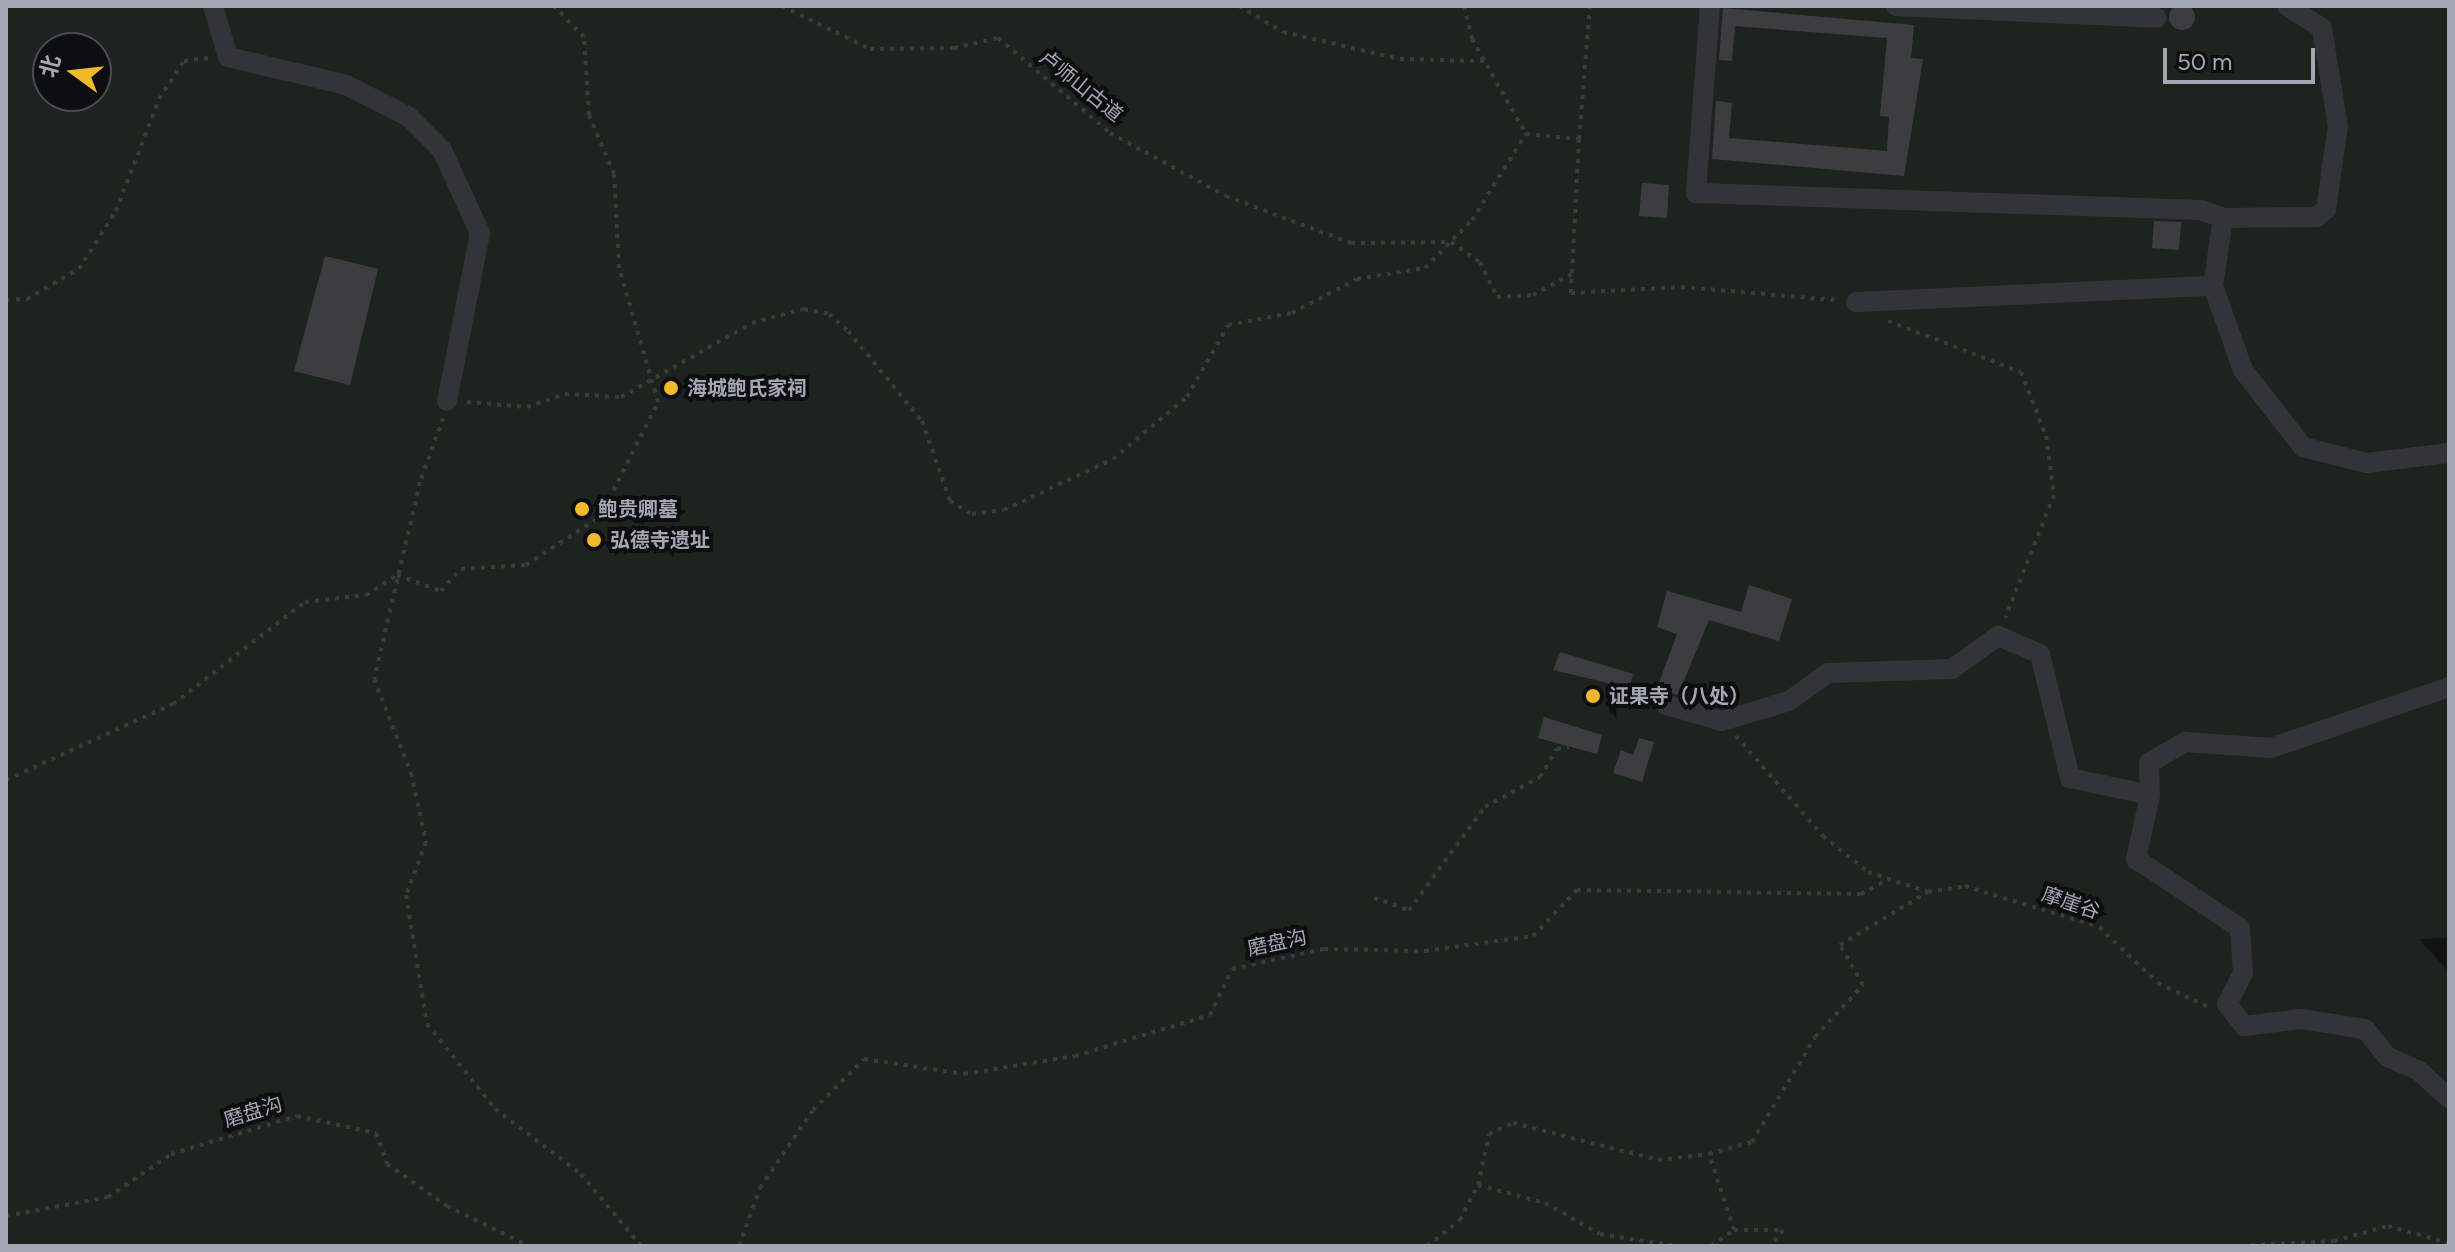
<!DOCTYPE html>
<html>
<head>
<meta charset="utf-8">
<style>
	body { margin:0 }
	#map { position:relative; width:2455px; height:1252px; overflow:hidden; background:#121214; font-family:Figtree,"Noto Sans SC",sans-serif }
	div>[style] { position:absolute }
	.green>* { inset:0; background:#1d241e }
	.building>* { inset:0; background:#3d3d41 }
	.round { border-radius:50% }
	.path>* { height:4px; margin-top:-2px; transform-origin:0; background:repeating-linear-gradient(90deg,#393b40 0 4px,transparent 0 10px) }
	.minor>* { height:20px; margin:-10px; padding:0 10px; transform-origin:10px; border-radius:10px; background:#333439 }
	.dots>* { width:22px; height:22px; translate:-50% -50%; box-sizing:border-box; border:4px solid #0e0d0f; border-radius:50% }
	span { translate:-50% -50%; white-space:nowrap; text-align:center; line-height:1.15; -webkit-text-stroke:8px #0e0d0f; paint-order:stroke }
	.street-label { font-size:20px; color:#a4a8b5 }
	.poi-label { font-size:20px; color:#a4a8b5; font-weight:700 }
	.left { translate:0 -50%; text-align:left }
	.frame { position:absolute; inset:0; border:8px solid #a4a8b5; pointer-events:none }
	.north { position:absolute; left:32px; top:32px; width:80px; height:80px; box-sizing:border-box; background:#0e0d0f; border:2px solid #4a4b51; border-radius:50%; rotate:285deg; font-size:22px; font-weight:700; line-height:32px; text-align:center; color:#a4a8b5 }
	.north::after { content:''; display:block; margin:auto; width:28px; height:36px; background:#f1ba2d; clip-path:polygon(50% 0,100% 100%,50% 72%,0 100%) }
	.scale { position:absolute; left:2163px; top:48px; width:152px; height:36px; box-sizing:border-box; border:4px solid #a4a8b5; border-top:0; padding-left:10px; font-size:24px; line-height:28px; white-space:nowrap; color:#a4a8b5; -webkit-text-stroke:6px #0e0d0f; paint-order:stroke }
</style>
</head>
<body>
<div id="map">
	<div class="green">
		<i style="clip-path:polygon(evenodd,6px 6px,2449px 6px,2449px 938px,2419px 939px,2449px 972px,2449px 1246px,6px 1246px,6px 6px,48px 48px,96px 48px,96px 96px,48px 96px,48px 48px)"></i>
	</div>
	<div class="building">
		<i class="round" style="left:2169px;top:4px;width:26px;height:26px"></i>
		<i style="clip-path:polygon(1723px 8px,1914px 25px,1911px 58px,1923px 59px,1904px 176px,1712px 159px,1716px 101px,1732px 103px,1729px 138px,1887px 151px,1889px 117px,1880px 116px,1887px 38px,1735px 26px,1732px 61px,1719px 60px)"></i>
		<i style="clip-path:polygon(1642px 183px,1669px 185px,1667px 218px,1639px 216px)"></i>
		<i style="clip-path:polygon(2154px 221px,2181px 222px,2179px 250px,2152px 248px)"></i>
		<i style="clip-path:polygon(325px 256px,378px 269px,350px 385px,294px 371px)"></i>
		<i style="clip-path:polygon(1749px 585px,1792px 599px,1779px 641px,1709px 620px,1678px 695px,1657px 688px,1677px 634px,1657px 627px,1667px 591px,1741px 612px)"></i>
		<i style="clip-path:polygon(1560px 652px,1633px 674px,1629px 688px,1553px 670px)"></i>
		<i style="clip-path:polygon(1544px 717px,1602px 735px,1597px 754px,1538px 738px)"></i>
		<i style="clip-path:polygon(1639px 738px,1654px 742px,1642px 782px,1613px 773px,1621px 750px,1633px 755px)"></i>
	</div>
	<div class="path">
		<i style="left:782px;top:6px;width:98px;rotate:26deg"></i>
		<i style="left:870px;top:49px;width:84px;rotate:-0.7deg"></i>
		<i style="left:954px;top:48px;width:45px;rotate:-12.8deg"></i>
		<i style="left:998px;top:38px;width:147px;rotate:40.3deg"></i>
		<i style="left:1110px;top:133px;width:132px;rotate:28.5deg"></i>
		<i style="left:1226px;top:196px;width:134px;rotate:20.6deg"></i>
		<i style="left:1351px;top:243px;width:100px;rotate:-0.6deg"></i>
		<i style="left:1451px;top:242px;width:35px;rotate:35deg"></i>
		<i style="left:1480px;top:262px;width:39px;rotate:64deg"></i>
		<i style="left:1497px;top:297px;width:36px;rotate:-3deg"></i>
		<i style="left:1533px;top:295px;width:44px;rotate:-28.3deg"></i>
		<i style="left:1239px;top:6px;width:51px;rotate:30.6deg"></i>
		<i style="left:1283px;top:32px;width:120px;rotate:13deg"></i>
		<i style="left:1400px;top:59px;width:85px;rotate:1.3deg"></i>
		<i style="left:1464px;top:6px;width:34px;rotate:76deg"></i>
		<i style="left:1472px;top:39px;width:109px;rotate:60.4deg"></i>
		<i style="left:1579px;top:139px;width:133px;rotate:-85.3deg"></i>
		<i style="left:6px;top:300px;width:21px;rotate:-3deg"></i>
		<i style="left:27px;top:299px;width:60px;rotate:-30deg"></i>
		<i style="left:79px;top:269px;width:69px;rotate:-57.5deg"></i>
		<i style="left:116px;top:211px;width:120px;rotate:-69deg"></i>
		<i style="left:159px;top:99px;width:45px;rotate:-56.7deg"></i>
		<i style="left:184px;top:61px;width:26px;rotate:-7deg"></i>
		<i style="left:1888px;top:321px;width:142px;rotate:21deg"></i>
		<i style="left:2021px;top:372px;width:69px;rotate:68.7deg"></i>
		<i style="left:2046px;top:436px;width:60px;rotate:82.3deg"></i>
		<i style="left:2054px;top:495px;width:132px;rotate:111.7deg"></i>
		<i style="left:467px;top:402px;width:60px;rotate:4.8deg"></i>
		<i style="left:527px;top:407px;width:40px;rotate:-18.9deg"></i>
		<i style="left:565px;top:394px;width:56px;rotate:3.1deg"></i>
		<i style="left:621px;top:397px;width:150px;rotate:-29.5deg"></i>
		<i style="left:752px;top:323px;width:54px;rotate:-15.1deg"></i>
		<i style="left:804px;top:309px;width:25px;rotate:11deg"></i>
		<i style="left:829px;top:314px;width:25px;rotate:42deg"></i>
		<i style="left:848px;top:331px;width:117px;rotate:50.6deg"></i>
		<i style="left:922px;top:421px;width:85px;rotate:70.7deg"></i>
		<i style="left:950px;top:501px;width:26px;rotate:31deg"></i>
		<i style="left:972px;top:514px;width:32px;rotate:-7deg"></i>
		<i style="left:1004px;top:510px;width:120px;rotate:-25.1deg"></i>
		<i style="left:1113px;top:459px;width:97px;rotate:-40deg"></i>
		<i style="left:1187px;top:397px;width:83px;rotate:-60.3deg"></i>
		<i style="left:1228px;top:325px;width:65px;rotate:-10.6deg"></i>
		<i style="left:1292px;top:313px;width:73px;rotate:-27.6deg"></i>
		<i style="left:1357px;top:279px;width:69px;rotate:-9.2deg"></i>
		<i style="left:1425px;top:268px;width:67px;rotate:-45.6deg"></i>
		<i style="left:1472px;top:220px;width:102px;rotate:-57.9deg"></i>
		<i style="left:1526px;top:134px;width:53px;rotate:5.4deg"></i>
		<i style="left:1579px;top:139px;width:154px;rotate:93deg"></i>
		<i style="left:1571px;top:293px;width:110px;rotate:-3.1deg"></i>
		<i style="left:1681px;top:287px;width:157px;rotate:4.8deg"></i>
		<i style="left:443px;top:418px;width:68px;rotate:109.8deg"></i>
		<i style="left:420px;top:482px;width:202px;rotate:103.1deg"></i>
		<i style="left:374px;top:679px;width:101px;rotate:68.5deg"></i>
		<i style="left:411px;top:773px;width:71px;rotate:77.7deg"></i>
		<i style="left:426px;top:842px;width:57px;rotate:110.7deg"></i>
		<i style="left:406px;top:895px;width:131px;rotate:80.8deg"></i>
		<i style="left:427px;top:1024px;width:109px;rotate:51.3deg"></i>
		<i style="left:495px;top:1109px;width:108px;rotate:37.1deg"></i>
		<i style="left:581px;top:1174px;width:94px;rotate:50.2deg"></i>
		<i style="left:397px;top:575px;width:47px;rotate:20deg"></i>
		<i style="left:441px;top:591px;width:30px;rotate:-48deg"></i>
		<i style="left:461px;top:569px;width:65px;rotate:-3.5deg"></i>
		<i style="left:526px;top:565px;width:88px;rotate:-33deg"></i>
		<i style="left:600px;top:517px;width:129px;rotate:-63.2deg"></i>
		<i style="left:658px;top:402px;width:140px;rotate:-106.2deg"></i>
		<i style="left:619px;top:268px;width:94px;rotate:-93deg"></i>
		<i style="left:614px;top:174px;width:64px;rotate:-113deg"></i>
		<i style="left:589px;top:115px;width:78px;rotate:-93.7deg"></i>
		<i style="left:584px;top:37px;width:43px;rotate:-134.1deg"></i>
		<i style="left:1736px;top:736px;width:133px;rotate:49deg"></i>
		<i style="left:1823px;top:836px;width:58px;rotate:38.7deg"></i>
		<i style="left:1868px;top:872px;width:63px;rotate:18.4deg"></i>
		<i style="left:6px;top:780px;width:183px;rotate:-24.5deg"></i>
		<i style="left:173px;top:704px;width:167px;rotate:-37.7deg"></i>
		<i style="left:305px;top:602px;width:61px;rotate:-6.5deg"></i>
		<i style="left:366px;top:595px;width:37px;rotate:-33deg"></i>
		<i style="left:1374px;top:898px;width:37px;rotate:19deg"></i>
		<i style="left:1409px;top:910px;width:128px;rotate:-53.6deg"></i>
		<i style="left:1485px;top:807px;width:63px;rotate:-28.6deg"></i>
		<i style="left:1540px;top:777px;width:33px;rotate:-59deg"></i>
		<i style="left:1557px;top:749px;width:12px;rotate:-9deg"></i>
		<i style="left:1478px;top:1185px;width:52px;rotate:-77.8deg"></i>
		<i style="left:1489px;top:1134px;width:26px;rotate:-25deg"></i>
		<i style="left:1513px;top:1123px;width:150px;rotate:14.3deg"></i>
		<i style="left:1658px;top:1160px;width:51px;rotate:-6.7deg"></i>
		<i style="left:6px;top:1216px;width:104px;rotate:-10.6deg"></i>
		<i style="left:108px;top:1197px;width:76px;rotate:-34.3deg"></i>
		<i style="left:171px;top:1154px;width:132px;rotate:-16.8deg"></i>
		<i style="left:297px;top:1116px;width:81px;rotate:12.1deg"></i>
		<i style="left:376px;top:1133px;width:33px;rotate:70deg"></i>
		<i style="left:387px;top:1164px;width:73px;rotate:35deg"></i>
		<i style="left:447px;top:1206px;width:91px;rotate:26deg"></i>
		<i style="left:1734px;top:1230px;width:49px"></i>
		<i style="left:1783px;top:1230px;width:21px;rotate:129deg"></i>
		<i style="left:739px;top:1246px;width:62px;rotate:-70.1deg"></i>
		<i style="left:760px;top:1188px;width:94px;rotate:-55.8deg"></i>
		<i style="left:813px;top:1110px;width:72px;rotate:-45deg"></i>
		<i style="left:864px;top:1059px;width:101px;rotate:8.5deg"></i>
		<i style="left:964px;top:1074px;width:112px;rotate:-9.2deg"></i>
		<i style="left:1075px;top:1056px;width:141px;rotate:-16.9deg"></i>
		<i style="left:1210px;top:1015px;width:51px;rotate:-64.4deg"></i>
		<i style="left:1232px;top:969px;width:94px;rotate:-12.3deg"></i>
		<i style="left:1324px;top:949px;width:101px;rotate:1.1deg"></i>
		<i style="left:1425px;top:951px;width:109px;rotate:-7.9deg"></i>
		<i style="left:1533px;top:936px;width:64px;rotate:-46.3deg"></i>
		<i style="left:1577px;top:890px;width:284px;rotate:0.8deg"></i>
		<i style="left:1861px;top:894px;width:32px;rotate:-28deg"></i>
		<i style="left:1352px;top:1246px;width:30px"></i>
		<i style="left:1427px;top:1246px;width:42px;rotate:-38.2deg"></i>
		<i style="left:1460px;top:1220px;width:39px;rotate:-63deg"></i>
		<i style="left:1478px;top:1185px;width:69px;rotate:15deg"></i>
		<i style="left:1545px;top:1203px;width:63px;rotate:29.4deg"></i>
		<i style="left:1600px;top:1234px;width:77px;rotate:9deg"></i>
		<i style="left:1711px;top:1246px;width:28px;rotate:-35deg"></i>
		<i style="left:1734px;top:1230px;width:80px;rotate:-108.2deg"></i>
		<i style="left:1709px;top:1154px;width:45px;rotate:-15.6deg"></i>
		<i style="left:1752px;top:1142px;width:122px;rotate:-59deg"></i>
		<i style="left:1815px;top:1037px;width:71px;rotate:-47.3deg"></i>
		<i style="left:1863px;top:985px;width:46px;rotate:-119.9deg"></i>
		<i style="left:1840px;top:945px;width:103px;rotate:-31.1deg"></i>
		<i style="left:1928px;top:892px;width:37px;rotate:-9deg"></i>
		<i style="left:1965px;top:886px;width:140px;rotate:17deg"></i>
		<i style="left:2099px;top:927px;width:81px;rotate:43.5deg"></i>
		<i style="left:2158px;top:983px;width:55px;rotate:25.6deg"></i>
		<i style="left:2241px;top:1246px;width:93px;rotate:-3.1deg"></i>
		<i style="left:2334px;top:1241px;width:56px;rotate:-15.5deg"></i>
		<i style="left:2388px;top:1226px;width:63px;rotate:15.6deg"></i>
	</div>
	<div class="minor">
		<i style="left:213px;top:6px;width:53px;rotate:73.6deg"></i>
		<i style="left:228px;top:57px;width:121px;rotate:13.3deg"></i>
		<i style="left:346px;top:85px;width:71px;rotate:26.9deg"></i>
		<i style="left:409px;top:117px;width:47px;rotate:45deg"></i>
		<i style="left:442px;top:150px;width:91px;rotate:65.4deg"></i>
		<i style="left:480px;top:233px;width:171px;rotate:101.1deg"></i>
		<i style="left:1710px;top:6px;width:188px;rotate:94.3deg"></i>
		<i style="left:1696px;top:193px;width:505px;rotate:1.93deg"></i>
		<i style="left:2201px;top:210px;width:23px;rotate:20deg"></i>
		<i style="left:1896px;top:6px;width:261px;rotate:2.6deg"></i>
		<i style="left:2213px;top:286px;width:69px;rotate:-81.6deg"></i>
		<i style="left:2223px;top:218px;width:94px;rotate:-0.6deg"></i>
		<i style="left:2317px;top:217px;width:12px;rotate:-42deg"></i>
		<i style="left:2326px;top:209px;width:84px;rotate:-81.8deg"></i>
		<i style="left:2338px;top:126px;width:99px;rotate:-99.3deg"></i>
		<i style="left:2322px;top:28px;width:41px;rotate:-147.8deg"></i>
		<i style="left:1856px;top:302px;width:357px;rotate:-2.6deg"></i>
		<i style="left:2213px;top:286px;width:89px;rotate:70.3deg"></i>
		<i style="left:2243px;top:370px;width:98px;rotate:52.1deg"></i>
		<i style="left:2303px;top:447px;width:66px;rotate:14deg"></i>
		<i style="left:2367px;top:463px;width:83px;rotate:-7deg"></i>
		<i style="left:1666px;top:705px;width:58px;rotate:15.9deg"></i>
		<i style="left:1722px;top:721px;width:70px;rotate:-16.6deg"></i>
		<i style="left:1789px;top:701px;width:48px;rotate:-35.7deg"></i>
		<i style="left:1828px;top:673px;width:124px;rotate:-1.8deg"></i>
		<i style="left:1952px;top:669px;width:57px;rotate:-35.7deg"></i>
		<i style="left:1998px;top:636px;width:46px;rotate:23.2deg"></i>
		<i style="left:2040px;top:654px;width:128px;rotate:76.4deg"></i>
		<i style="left:2070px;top:778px;width:82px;rotate:12deg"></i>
		<i style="left:2150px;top:795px;width:66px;rotate:102.3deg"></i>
		<i style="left:2136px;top:859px;width:125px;rotate:33.6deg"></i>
		<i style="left:2240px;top:928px;width:45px;rotate:86.2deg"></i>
		<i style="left:2243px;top:973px;width:35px;rotate:117deg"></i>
		<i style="left:2227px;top:1004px;width:28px;rotate:52deg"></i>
		<i style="left:2244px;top:1026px;width:58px;rotate:-6.9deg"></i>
		<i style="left:2302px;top:1019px;width:64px;rotate:9deg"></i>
		<i style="left:2365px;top:1029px;width:36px;rotate:51deg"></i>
		<i style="left:2388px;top:1057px;width:34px;rotate:24deg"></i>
		<i style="left:2419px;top:1071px;width:40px;rotate:42deg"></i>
		<i style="left:2150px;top:795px;width:32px;rotate:-92deg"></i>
		<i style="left:2149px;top:763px;width:42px;rotate:-30.3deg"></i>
		<i style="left:2185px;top:742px;width:86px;rotate:4deg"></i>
		<i style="left:2271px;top:748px;width:188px;rotate:-18.9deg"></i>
	</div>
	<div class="dots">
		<i style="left:671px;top:388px;background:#f1ba2d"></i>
		<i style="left:582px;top:509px;background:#f1ba2d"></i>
		<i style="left:594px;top:540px;background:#f1ba2d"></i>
		<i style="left:1593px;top:696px;background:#f1ba2d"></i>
	</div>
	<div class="street-label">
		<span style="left:1081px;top:86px;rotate:39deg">卢师山古道</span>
		<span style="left:2071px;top:903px;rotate:19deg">摩崖谷</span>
		<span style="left:1277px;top:943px;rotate:-12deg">磨盘沟</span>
		<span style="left:253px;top:1112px;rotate:-17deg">磨盘沟</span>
	</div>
	<div class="poi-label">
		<span class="left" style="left:687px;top:388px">海城鲍氏家祠</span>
		<span class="left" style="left:598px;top:509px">鲍贵卿墓</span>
		<span class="left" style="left:610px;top:540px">弘德寺遗址</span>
		<span class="left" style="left:1609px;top:696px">证果寺（八处）</span>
	</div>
	<div class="frame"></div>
	<div class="north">北</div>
	<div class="scale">50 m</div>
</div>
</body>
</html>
